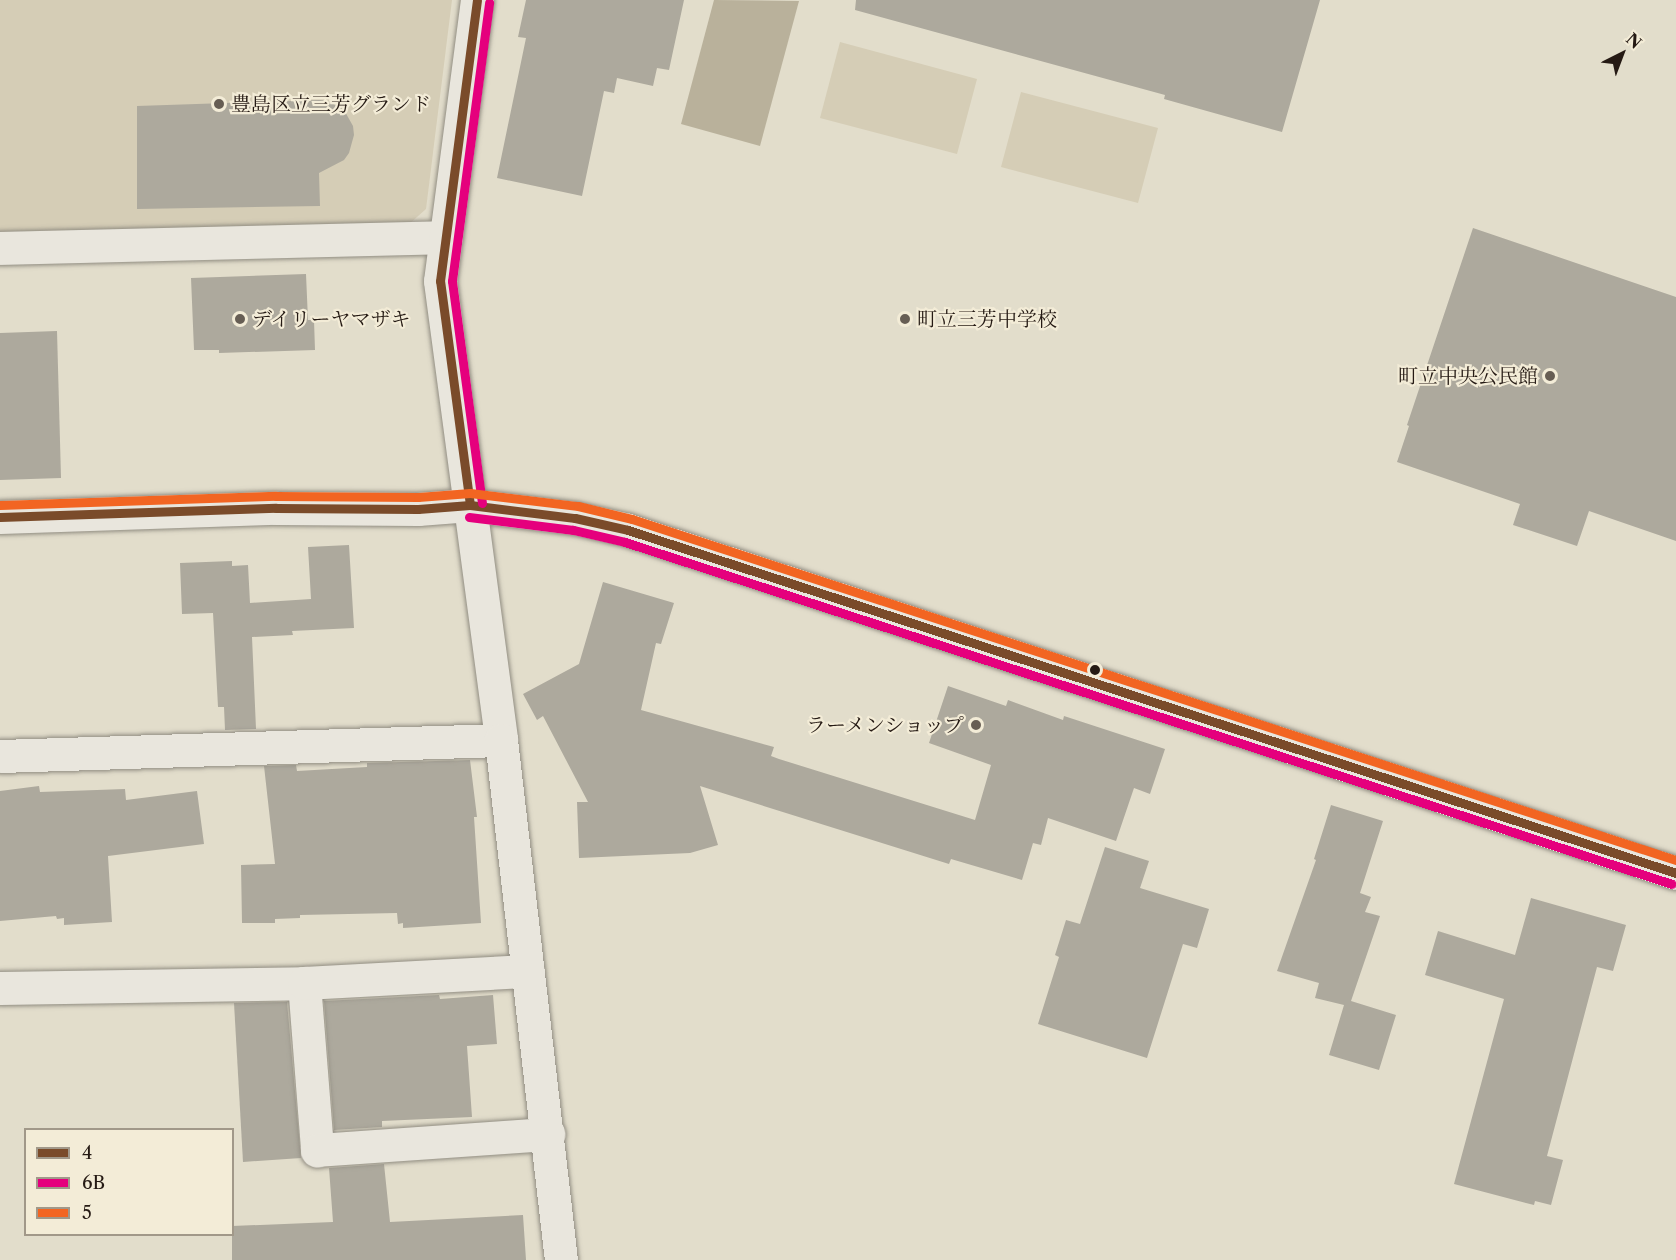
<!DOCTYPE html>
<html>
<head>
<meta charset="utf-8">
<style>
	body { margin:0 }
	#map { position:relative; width:1676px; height:1260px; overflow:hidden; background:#e2ddcb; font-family:"Libre Caslon Text","Noto Serif JP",serif }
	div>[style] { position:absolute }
	.green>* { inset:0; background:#d5cdb6 }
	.water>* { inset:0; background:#b9b19b }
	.building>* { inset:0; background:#ada99d }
	.roads { filter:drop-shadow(0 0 2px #918d82) drop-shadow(0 0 2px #918d82) }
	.street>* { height:33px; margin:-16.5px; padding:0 16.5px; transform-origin:16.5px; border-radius:16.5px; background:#e9e6dd }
	.secondary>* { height:33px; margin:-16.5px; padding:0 16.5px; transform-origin:16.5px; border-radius:16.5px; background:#e9e6dd }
	.bus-1>* { height:9px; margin:-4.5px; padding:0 4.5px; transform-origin:4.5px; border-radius:4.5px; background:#7a4b2a }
	.bus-2>* { height:9px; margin:-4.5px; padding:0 4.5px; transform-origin:4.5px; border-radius:4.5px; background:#e5007d }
	.bus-3>* { height:9px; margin:-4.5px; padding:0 4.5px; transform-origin:4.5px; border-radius:4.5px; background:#f26522 }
	.dots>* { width:16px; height:16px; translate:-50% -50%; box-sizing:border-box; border:3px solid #f3ecd7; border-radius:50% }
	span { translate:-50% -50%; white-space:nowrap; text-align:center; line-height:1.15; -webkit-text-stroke:4.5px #f3ecd7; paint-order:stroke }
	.poi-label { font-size:20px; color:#251a14 }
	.left { translate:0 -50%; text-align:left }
	.right { translate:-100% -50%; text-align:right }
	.legend { position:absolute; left:24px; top:1128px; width:210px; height:108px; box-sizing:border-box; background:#f3ecd7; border:2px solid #a19889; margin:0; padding:8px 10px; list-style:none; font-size:18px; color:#251a14 }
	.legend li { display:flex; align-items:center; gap:12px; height:30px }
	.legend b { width:30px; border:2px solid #a19889 }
	.north { position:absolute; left:1592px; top:24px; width:60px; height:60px; -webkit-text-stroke:4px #f3ecd7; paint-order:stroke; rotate:42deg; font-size:16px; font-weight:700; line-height:24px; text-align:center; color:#251a14 }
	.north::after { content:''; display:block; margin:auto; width:21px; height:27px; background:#251a14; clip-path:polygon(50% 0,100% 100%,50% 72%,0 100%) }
</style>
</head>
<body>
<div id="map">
	<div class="green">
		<i style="clip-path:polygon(0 0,452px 0,426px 209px,408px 225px,0 236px)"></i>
		<i style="clip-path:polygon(840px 42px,977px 79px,957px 154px,820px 118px)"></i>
		<i style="clip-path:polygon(1021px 92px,1158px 128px,1138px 203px,1001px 167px)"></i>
	</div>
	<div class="water">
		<i style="clip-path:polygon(714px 0,799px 1px,760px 146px,681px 124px)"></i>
	</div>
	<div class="building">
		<i style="clip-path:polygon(526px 0,684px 0,669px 70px,657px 68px,653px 86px,617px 78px,614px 93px,604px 91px,582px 196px,497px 178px,526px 38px,518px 37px)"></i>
		<i style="clip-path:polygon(856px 0,1320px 0,1282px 132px,1164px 99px,1165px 95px,855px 10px)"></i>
		<i style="clip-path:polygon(319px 100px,328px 101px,344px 110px,353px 126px,354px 135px,349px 153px,344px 160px,319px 173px,320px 206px,137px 209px,137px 106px)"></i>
		<i style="clip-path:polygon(1473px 228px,1676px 297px,1676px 541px,1589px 511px,1577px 546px,1513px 525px,1520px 504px,1397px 462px,1409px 426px,1407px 425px)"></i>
		<i style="clip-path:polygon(306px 274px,308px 320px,314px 320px,315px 350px,219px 353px,219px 350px,194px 350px,191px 278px)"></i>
		<i style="clip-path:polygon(57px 331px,61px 478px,0 480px,0 333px)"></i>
		<i style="clip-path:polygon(349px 545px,354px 628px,292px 631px,293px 635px,252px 637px,256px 729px,225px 730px,224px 707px,218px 707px,213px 613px,182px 614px,180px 563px,232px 561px,232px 566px,248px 565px,250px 603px,311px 599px,308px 547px)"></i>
		<i style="clip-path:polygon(603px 582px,674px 603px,661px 644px,656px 643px,641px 710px,774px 747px,771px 756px,779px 759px,975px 820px,991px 765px,929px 743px,948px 686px,1006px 706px,1008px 700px,1063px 720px,1064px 716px,1165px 749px,1150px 794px,1134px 788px,1116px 841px,1048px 818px,1041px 845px,1033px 843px,1022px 880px,951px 859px,949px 864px,700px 786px,718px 845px,690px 853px,579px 858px,577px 802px,588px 802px,543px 716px,537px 720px,523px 694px,579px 664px)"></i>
		<i style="clip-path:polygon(470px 760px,477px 817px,474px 817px,481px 923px,403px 928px,403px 923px,398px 924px,397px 913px,300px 915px,300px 918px,275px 919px,275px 923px,242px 923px,241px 865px,275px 864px,264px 766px,296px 765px,297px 771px,367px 767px,367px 763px)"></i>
		<i style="clip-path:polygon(39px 786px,40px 792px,125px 789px,126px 800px,197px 791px,204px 844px,108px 856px,112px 922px,64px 925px,64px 918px,57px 919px,56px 916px,0 921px,0 791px)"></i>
		<i style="clip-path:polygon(1331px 805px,1383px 821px,1360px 893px,1371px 897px,1365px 912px,1380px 916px,1351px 1001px,1396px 1015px,1379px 1070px,1329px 1055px,1344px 1005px,1315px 998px,1319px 983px,1277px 971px,1316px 860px,1314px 859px)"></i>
		<i style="clip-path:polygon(1105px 847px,1149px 861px,1140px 888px,1209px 909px,1197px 948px,1183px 944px,1147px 1058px,1038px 1024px,1059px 957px,1055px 955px,1066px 920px,1080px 924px)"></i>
		<i style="clip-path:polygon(1531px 898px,1626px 925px,1613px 971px,1597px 967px,1547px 1156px,1563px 1160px,1551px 1205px,1535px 1201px,1534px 1205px,1454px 1184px,1504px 999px,1425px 975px,1438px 931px,1515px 955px)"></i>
		<i style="clip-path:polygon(439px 995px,440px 999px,493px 995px,497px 1044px,467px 1046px,472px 1117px,382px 1121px,382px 1127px,334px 1130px,324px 1001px)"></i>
		<i style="clip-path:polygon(287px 1002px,301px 1158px,243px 1162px,234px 1003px)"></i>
		<i style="clip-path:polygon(384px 1164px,390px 1222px,523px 1215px,526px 1260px,232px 1260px,232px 1226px,333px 1222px,329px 1168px)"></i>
	</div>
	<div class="roads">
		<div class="street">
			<i style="left:0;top:248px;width:446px;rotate:-1.4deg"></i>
			<i style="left:0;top:756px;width:501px;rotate:-1.83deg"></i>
			<i style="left:304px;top:983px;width:168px;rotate:85.5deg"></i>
			<i style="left:317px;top:1150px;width:232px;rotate:-4deg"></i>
			<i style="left:0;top:988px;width:304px;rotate:-0.9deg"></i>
			<i style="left:304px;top:983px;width:224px;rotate:-3.1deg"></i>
		</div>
		<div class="secondary">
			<i style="left:477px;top:0;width:283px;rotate:97.5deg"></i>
			<i style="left:440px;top:281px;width:463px;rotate:82.4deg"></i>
			<i style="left:501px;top:740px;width:523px;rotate:83.42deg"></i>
			<i style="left:0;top:517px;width:276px;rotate:-1.9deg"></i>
			<i style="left:276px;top:508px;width:142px;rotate:0.4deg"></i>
			<i style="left:418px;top:509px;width:52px;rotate:-4.4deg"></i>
			<i style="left:470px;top:505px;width:106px;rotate:7.1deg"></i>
			<i style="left:575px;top:518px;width:54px;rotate:12.8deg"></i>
			<i style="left:628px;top:530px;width:1103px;rotate:18.12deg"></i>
		</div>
	</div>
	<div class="bus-1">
		<i style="left:470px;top:505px;width:226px;rotate:-97.6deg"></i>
		<i style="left:440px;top:281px;width:283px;rotate:-82.5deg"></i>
		<i style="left:0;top:517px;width:276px;rotate:-1.9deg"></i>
		<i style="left:276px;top:508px;width:142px;rotate:0.4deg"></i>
		<i style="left:418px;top:509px;width:52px;rotate:-4.4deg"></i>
		<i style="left:470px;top:505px;width:106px;rotate:7.1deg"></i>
		<i style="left:575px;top:518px;width:54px;rotate:12.8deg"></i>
		<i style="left:628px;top:530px;width:1103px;rotate:18.12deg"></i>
	</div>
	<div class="bus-2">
		<i style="left:482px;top:503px;width:224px;rotate:-97.7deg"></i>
		<i style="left:452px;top:281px;width:281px;rotate:-82.4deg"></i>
		<i style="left:469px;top:517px;width:105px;rotate:7.1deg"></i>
		<i style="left:573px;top:530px;width:53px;rotate:13deg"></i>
		<i style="left:625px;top:542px;width:1101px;rotate:18.09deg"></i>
	</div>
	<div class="bus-3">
		<i style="left:0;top:505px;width:276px;rotate:-1.9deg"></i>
		<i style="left:276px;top:496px;width:142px;rotate:0.4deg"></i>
		<i style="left:418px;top:497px;width:52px;rotate:-4.4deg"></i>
		<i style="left:470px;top:493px;width:109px;rotate:6.9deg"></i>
		<i style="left:578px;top:506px;width:56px;rotate:13.5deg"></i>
		<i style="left:632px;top:519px;width:1098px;rotate:18.09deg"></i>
	</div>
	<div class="dots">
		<i style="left:219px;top:104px;background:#675e54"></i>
		<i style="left:240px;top:319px;background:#675e54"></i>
		<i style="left:905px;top:319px;background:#675e54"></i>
		<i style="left:1550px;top:376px;background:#675e54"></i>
		<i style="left:1095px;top:670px;background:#251a14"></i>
		<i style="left:976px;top:725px;background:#675e54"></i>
	</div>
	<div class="poi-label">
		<span class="left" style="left:231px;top:104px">豊島区立三芳グランド</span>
		<span class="left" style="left:252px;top:319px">デイリーヤマザキ</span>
		<span class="left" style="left:917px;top:319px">町立三芳中学校</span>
		<span class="right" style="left:1538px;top:376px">町立中央公民館</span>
		<span class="right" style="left:964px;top:725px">ラーメンショップ</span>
	</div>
	<ul class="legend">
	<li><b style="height:8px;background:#7a4b2a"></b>4</li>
	<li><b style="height:8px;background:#e5007d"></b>6B</li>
	<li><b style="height:8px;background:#f26522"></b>5</li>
	</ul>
	<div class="north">N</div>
</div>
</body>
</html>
